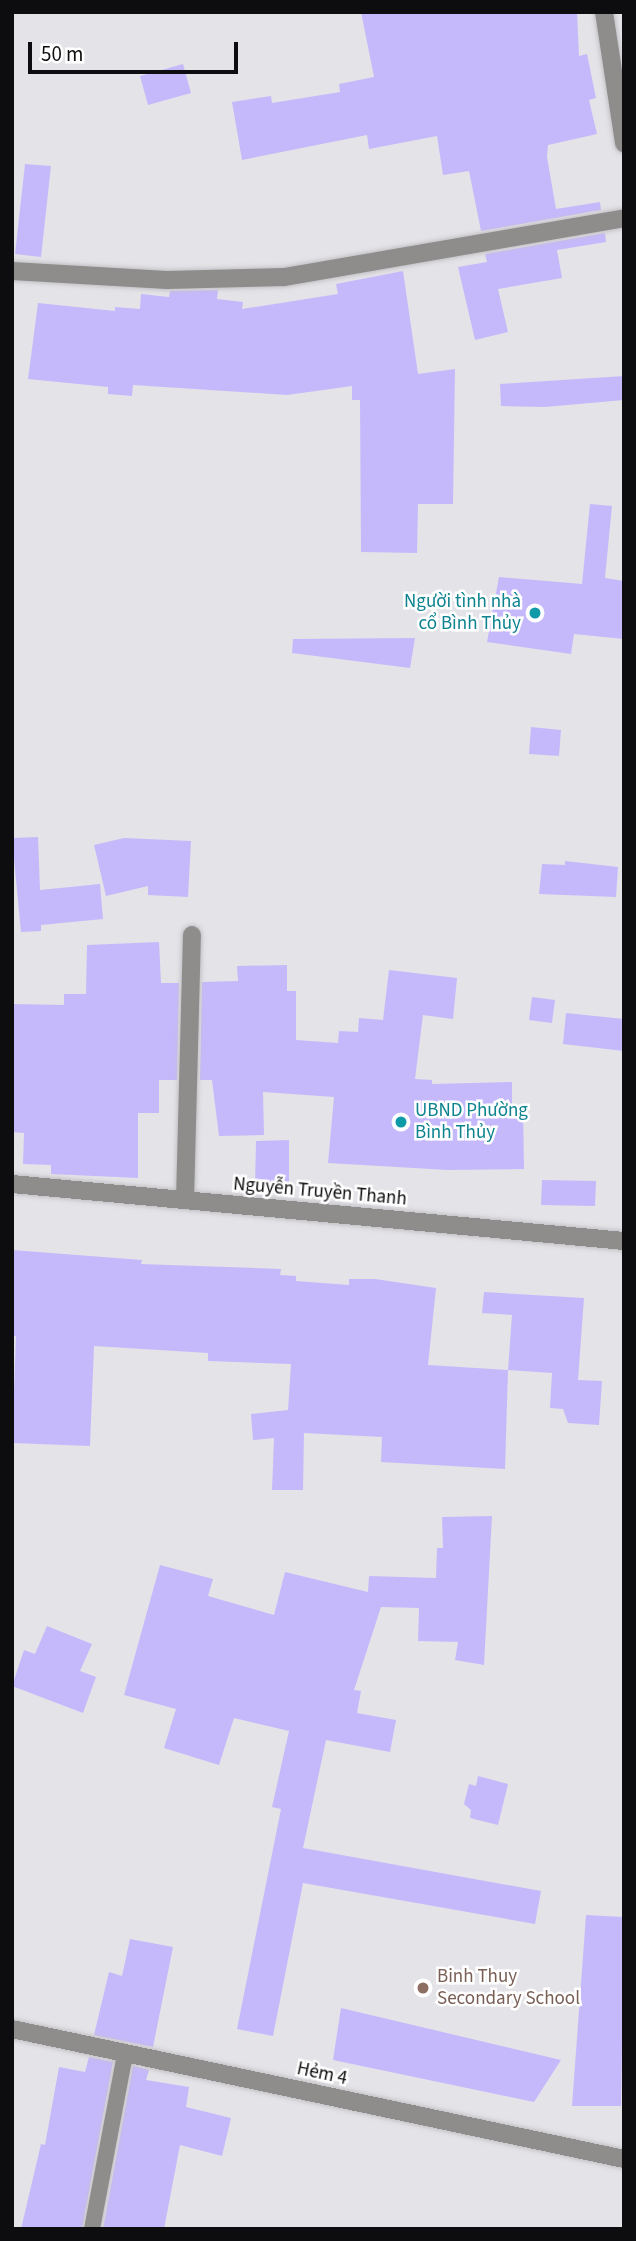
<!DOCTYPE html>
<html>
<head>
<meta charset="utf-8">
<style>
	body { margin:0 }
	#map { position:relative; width:636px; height:2241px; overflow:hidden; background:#e4e3e8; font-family:"Source Sans 3",sans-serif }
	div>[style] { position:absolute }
	.building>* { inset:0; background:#c6b9fb }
	.roads { filter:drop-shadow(0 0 2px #c2c1c5) drop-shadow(0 0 2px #c2c1c5) }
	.service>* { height:16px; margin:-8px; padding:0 8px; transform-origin:8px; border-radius:8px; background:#8f8d8c }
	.minor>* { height:18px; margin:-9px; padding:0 9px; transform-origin:9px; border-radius:9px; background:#8f8d8c }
	.tertiary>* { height:18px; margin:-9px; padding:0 9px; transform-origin:9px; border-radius:9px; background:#8f8d8c }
	.dots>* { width:19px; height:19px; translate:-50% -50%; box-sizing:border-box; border:4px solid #fff; border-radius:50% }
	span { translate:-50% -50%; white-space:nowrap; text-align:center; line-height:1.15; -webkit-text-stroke:5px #fff; paint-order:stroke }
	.culture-label { font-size:19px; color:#0d838f }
	.right { translate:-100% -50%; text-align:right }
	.left { translate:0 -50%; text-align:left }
	.street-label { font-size:19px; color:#0d0d0f }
	.education-label { font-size:19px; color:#785e54 }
	.frame { position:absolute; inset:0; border:14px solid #0d0d0f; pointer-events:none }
	.scale { position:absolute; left:28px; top:42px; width:210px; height:32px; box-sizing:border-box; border:4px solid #0d0d0f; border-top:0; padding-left:9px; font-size:21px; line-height:24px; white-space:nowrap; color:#0d0d0f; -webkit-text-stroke:5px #fff; paint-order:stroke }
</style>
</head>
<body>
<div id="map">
	<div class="building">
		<i style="clip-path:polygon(361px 12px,577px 12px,579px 56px,587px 54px,596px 98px,589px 100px,597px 134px,548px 145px,547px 157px,556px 209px,600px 202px,601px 210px,481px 231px,469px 171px,443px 175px,437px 136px,369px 149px,367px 135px,242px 160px,232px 102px,271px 96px,272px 103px,340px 92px,339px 84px,374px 77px)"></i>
		<i style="clip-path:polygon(183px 64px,191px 93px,148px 105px,140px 76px)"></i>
		<i style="clip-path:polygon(25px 164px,51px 166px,41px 257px,15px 254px)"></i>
		<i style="clip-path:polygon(605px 233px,606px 242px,557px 250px,562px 278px,498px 289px,508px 332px,475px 340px,458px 267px,487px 262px,485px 254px)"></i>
		<i style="clip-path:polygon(403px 271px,418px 374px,455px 369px,453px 504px,418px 504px,417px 553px,361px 552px,360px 400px,352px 400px,352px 386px,287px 395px,133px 385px,132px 396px,108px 394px,108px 387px,28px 379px,38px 303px,115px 311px,115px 307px,140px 309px,141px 294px,169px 297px,170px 291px,218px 290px,217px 299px,243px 302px,242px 309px,338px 294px,336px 284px)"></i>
		<i style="clip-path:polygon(624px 376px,624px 400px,545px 407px,501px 406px,500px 384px)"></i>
		<i style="clip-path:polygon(590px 504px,612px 506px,605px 578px,624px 581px,624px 639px,574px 634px,571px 654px,487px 642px,499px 577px,582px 584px)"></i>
		<i style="clip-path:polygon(415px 638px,410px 668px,292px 653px,293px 639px)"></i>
		<i style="clip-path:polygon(531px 727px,561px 730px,559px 756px,529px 754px)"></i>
		<i style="clip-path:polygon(38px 837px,40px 890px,100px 884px,103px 919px,41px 925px,41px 931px,21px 932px,12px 838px)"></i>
		<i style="clip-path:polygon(124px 838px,191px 841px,188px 897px,148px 895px,148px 886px,106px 896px,94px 845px)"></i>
		<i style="clip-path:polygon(565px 861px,618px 867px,616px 897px,539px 894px,542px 864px,565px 865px)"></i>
		<i style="clip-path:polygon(159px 942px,161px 983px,179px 983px,177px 1080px,159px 1080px,159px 1113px,138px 1113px,138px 1178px,51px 1174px,51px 1165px,23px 1164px,24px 1133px,12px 1132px,12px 1004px,64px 1005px,64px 994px,86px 994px,87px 945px)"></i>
		<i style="clip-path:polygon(287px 965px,287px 991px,296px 991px,296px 1040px,338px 1043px,339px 1031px,358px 1032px,359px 1018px,383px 1020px,389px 970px,457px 978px,453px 1019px,423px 1015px,415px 1079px,432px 1080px,432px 1084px,512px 1082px,512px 1107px,523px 1107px,524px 1169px,448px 1170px,328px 1163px,334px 1097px,263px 1092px,264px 1135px,219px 1136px,212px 1080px,200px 1080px,202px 982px,238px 981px,237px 966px)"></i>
		<i style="clip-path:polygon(532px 997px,555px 1000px,552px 1023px,529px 1020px)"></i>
		<i style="clip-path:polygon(566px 1013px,624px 1019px,624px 1051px,563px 1044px)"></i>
		<i style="clip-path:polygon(289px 1140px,289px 1187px,255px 1186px,256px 1141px)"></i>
		<i style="clip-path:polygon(542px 1180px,596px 1181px,595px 1206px,541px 1205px)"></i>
		<i style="clip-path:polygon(12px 1250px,142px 1260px,141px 1264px,281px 1269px,280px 1275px,296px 1276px,296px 1281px,349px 1285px,349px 1279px,375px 1279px,436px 1288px,428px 1365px,508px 1370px,505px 1469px,381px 1462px,382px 1437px,304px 1433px,303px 1490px,272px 1490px,274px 1438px,253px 1440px,251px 1414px,288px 1410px,291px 1364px,208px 1361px,208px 1353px,94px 1346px,90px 1446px,12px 1443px,16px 1336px,12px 1336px)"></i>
		<i style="clip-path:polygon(484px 1292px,584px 1298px,578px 1380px,602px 1381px,599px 1425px,568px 1423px,563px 1409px,550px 1408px,552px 1373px,508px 1370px,512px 1315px,482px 1313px)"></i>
		<i style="clip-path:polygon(492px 1516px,484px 1665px,455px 1660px,458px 1642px,418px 1641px,419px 1608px,381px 1607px,354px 1690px,361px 1691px,357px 1713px,396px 1720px,390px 1752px,326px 1740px,303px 1848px,541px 1891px,535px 1924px,303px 1883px,273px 2036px,237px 2029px,281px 1809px,272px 1807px,289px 1731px,234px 1718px,219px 1765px,164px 1748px,176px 1709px,124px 1695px,160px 1565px,213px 1579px,208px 1596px,274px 1615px,285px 1572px,368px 1592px,369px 1576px,436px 1578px,437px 1548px,443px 1548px,442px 1517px)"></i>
		<i style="clip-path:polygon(47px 1626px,92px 1644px,80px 1671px,96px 1677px,83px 1713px,12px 1686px,24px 1650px,35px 1654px)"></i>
		<i style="clip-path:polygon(478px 1776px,508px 1784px,498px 1825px,470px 1818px,471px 1810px,464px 1804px,469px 1784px,476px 1786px)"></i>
		<i style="clip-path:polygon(586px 1915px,624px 1917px,621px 2106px,572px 2106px)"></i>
		<i style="clip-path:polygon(130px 1939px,173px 1947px,153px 2047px,94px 2035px,109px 1972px,122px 1976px)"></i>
		<i style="clip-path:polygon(341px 2008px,561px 2060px,534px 2102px,333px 2060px)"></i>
		<i style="clip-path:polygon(89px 2057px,113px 2062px,82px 2229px,21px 2229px,41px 2144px,45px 2145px,59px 2067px,85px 2072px)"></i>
		<i style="clip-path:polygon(133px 2066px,149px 2070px,146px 2080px,189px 2087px,186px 2107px,231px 2118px,222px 2156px,180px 2145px,164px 2229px,103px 2229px)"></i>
	</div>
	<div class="roads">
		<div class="service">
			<i style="left:92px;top:2229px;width:178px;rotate:-79.3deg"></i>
		</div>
		<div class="minor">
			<i style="left:12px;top:271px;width:155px;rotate:3.3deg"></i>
			<i style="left:167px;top:280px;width:117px;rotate:-1.5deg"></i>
			<i style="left:284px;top:277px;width:345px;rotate:-9.8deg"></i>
			<i style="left:185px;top:1200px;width:265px;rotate:-88.5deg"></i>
			<i style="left:12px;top:2029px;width:626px;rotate:11.99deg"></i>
		</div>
		<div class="tertiary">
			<i style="left:604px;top:12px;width:133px;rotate:81.3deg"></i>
			<i style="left:12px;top:1184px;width:615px;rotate:5.32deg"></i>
		</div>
	</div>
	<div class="dots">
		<i style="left:535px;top:613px;background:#0f9aa8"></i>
		<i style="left:401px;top:1122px;background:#0f9aa8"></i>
		<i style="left:423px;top:1988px;background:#8d6e63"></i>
	</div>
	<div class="culture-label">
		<span class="right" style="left:521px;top:613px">Người tình nhà<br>cổ Bình Thủy</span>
		<span class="left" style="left:415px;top:1122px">UBND Phường<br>Bình Thủy</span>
	</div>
	<div class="street-label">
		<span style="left:320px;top:1192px;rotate:5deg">Nguyễn Truyền Thanh</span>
		<span style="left:322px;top:2074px;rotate:12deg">Hẻm 4</span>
	</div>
	<div class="education-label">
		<span class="left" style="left:437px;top:1988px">Binh Thuy<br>Secondary School</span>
	</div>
	<div class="frame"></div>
	<div class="scale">50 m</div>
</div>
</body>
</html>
